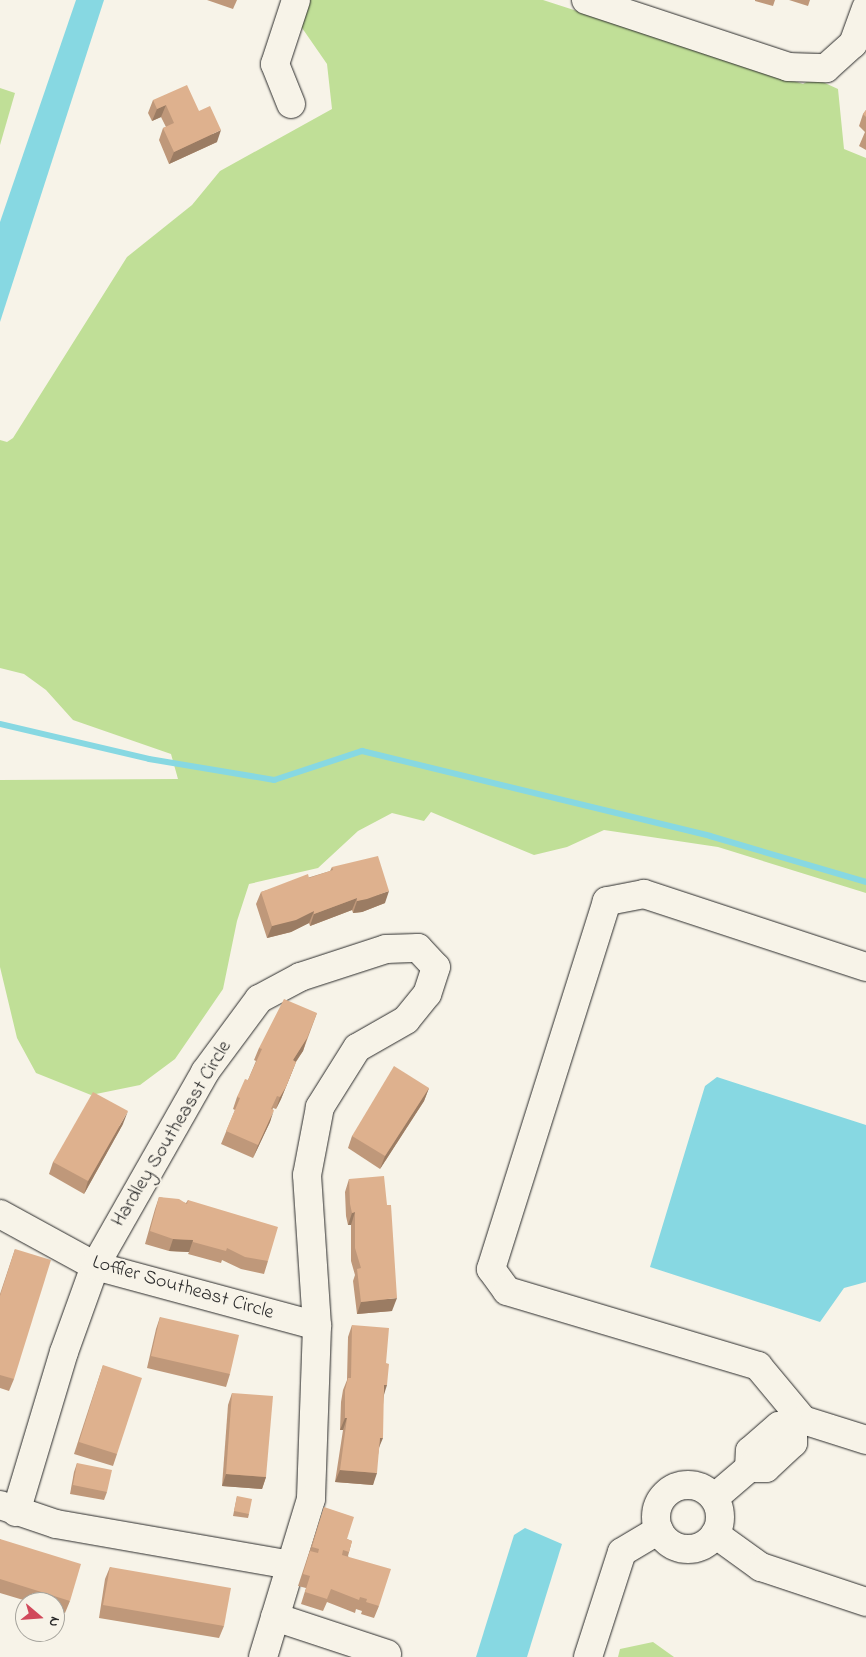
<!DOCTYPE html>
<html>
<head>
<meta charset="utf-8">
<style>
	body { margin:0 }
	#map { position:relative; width:866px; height:1657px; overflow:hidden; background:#f7f3e8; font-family:"Indie Flower",sans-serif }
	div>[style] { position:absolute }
	.green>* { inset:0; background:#c0df97 }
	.water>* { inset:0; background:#87d8e2 }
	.stream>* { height:6px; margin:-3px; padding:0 3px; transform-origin:3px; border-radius:3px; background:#87d8e2 }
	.roads { filter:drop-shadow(0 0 1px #2b2b2b) drop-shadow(0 0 1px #2b2b2b) }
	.minor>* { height:28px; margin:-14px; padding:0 14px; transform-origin:14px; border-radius:14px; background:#f7f3e8 }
	.minor>.ring { margin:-14px; padding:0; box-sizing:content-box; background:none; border:28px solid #f7f3e8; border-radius:50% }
	.wall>* { inset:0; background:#bf987a }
	.shaded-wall>* { inset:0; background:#9b7c63 }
	.building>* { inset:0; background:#deb18e }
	span { translate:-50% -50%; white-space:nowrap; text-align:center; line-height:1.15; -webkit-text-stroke:4px #f7f3e8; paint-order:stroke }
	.street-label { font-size:20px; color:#2b2b2b }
	.north { position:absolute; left:15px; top:1592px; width:50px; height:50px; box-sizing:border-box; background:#f7f3e8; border:1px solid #a5a39c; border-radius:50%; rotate:108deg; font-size:14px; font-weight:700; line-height:20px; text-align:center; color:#2b2b2b }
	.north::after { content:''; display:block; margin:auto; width:18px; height:22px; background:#d1495b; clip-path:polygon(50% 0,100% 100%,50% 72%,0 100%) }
</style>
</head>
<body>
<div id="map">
	<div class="green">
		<i style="clip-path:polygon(310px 0,543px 0,803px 84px,814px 78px,838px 89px,844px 149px,866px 158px,866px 893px,718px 847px,604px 830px,567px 847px,534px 855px,431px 812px,424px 821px,392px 813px,358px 831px,318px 868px,249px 884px,237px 921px,223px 989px,175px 1059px,140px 1085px,91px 1095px,36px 1073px,17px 1038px,0 967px,0 780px,178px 779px,171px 754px,73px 720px,46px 690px,24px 674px,0 668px,0 440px,7px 442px,13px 438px,127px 257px,192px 205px,220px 171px,332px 109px,327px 64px,300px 25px)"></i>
		<i style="clip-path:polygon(0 88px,15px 93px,0 145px)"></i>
		<i style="clip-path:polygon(653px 1642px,674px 1657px,618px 1657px,620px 1649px)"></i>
	</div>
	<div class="water">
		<i style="clip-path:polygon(76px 0,104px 0,0 322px,0 222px)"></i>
		<i style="clip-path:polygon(717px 1077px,866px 1125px,866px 1282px,844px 1288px,820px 1322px,650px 1267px,705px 1086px)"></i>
		<i style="clip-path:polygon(525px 1528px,562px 1544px,527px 1657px,476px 1657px,514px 1535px)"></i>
	</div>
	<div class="stream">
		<i style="left:0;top:724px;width:153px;rotate:13.2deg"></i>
		<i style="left:149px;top:759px;width:127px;rotate:9.5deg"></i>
		<i style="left:274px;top:780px;width:93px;rotate:-18.2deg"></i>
		<i style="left:362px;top:751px;width:358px;rotate:13.7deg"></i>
		<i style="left:710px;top:836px;width:163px;rotate:16.4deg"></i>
	</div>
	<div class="roads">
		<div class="minor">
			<i style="left:586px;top:0;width:213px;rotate:18.3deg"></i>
			<i style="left:788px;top:67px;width:38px;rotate:2deg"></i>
			<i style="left:826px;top:68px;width:36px;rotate:-42deg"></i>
			<i style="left:853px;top:44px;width:38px;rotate:-70deg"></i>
			<i style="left:291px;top:104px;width:43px;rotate:-111.8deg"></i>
			<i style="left:275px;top:64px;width:67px;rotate:-71.8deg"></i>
			<i style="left:866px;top:967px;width:234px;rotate:-161.8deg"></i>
			<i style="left:644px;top:894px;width:38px;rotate:169deg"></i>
			<i style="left:607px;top:901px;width:386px;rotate:107.5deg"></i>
			<i style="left:491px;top:1269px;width:27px;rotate:54deg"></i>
			<i style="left:507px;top:1291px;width:262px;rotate:16.6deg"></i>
			<i style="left:758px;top:1366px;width:70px;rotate:50.2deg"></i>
			<i style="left:803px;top:1420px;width:66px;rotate:17.6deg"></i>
			<i style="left:0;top:1214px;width:108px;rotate:28.7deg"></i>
			<i style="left:95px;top:1266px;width:230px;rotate:15.1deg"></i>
			<i style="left:749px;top:1468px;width:17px;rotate:-87deg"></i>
			<i style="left:750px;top:1451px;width:38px;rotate:-41deg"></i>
			<i style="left:779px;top:1426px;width:14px;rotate:4deg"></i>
			<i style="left:793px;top:1427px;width:12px;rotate:-35deg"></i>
			<i class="ring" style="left:656px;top:1485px;width:36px;height:36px"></i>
			<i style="left:714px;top:1498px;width:46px;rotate:-40.6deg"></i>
			<i style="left:749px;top:1468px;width:17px"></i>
			<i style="left:766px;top:1468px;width:37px;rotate:-43deg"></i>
			<i style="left:793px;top:1443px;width:16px;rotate:-90deg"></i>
			<i style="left:0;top:1505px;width:59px;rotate:18.7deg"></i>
			<i style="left:56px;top:1524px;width:239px;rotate:9.9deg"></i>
			<i style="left:16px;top:1512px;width:167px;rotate:-73.3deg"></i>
			<i style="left:64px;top:1352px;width:91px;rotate:-70.2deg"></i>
			<i style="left:95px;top:1266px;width:223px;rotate:-60.4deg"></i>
			<i style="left:205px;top:1072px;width:91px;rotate:-53.5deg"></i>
			<i style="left:259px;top:999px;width:47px;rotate:-28.2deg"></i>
			<i style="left:300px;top:977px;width:90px;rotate:-18deg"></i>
			<i style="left:386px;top:949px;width:32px;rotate:-2deg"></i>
			<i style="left:418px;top:948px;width:26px;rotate:47deg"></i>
			<i style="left:436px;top:967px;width:28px;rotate:108deg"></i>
			<i style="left:427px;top:994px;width:33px;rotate:129deg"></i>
			<i style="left:406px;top:1020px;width:56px;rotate:150.3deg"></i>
			<i style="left:357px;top:1048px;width:70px;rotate:122.1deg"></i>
			<i style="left:320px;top:1107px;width:69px;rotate:100.8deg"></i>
			<i style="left:307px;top:1175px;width:151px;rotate:86.2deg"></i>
			<i style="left:317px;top:1326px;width:173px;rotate:92deg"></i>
			<i style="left:311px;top:1499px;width:165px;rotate:106.9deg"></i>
			<i style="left:715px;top:1534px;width:57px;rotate:35.7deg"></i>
			<i style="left:761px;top:1567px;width:111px;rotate:18.4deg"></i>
			<i style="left:275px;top:1617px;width:118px;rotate:18.3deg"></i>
			<i style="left:588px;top:1657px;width:110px;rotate:-72.1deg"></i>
			<i style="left:622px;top:1552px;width:43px;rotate:-30.7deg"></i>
		</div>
	</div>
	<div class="wall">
		<i style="clip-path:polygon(207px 0,237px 0,233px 9px)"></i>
		<i style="clip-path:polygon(755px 0,775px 0,773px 6px,755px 1px)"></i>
		<i style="clip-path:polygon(789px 0,810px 0,808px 6px)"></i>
		<i style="clip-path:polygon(153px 100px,199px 111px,217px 142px,169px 164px,159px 140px,163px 128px,166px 127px,161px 117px,152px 121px,148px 113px)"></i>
		<i style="clip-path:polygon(866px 110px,866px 150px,859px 146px,865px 132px,859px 126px,863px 114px)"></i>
		<i style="clip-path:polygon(332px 867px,385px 903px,362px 912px,353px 913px,352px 910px,310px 926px,309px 923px,291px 932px,267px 938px,256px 904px,261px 892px,330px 871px)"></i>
		<i style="clip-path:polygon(317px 1013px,303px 1051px,296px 1062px,281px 1099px,276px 1109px,273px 1108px,270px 1122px,253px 1158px,221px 1144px,235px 1110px,233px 1109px,237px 1097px,248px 1080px,256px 1061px,254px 1060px,259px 1048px)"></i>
		<i style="clip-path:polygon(429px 1088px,424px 1101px,380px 1169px,348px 1148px,352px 1136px)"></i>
		<i style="clip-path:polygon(123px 1124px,84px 1194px,49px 1174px,53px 1162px)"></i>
		<i style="clip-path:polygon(349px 1179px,392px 1311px,357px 1314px,353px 1281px,355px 1275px,351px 1261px,351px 1225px,348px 1225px,346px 1216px,345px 1192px)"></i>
		<i style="clip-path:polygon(159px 1197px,186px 1203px,188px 1200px,268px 1261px,264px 1274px,241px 1269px,222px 1260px,221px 1263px,188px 1254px,189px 1252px,169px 1251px,145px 1244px,155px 1209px)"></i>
		<i style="clip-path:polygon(15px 1249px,14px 1379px,9px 1391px,0 1388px,0 1294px)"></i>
		<i style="clip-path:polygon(160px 1317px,230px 1374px,226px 1387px,147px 1368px,156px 1329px)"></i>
		<i style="clip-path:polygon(352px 1325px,384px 1394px,379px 1449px,373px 1485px,335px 1482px,343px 1430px,340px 1430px,341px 1402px,343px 1390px,347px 1380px,348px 1337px)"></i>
		<i style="clip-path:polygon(103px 1365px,117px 1454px,113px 1466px,74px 1454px)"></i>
		<i style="clip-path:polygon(232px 1393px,266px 1477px,262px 1489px,222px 1486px,228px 1405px)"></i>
		<i style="clip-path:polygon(77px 1463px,107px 1492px,104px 1500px,70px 1494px,74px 1472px)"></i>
		<i style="clip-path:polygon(237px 1496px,249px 1514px,248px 1518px,233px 1516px)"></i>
		<i style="clip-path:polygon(324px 1507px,347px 1539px,352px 1541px,348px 1556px,379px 1606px,374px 1618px,361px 1614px,362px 1611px,356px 1609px,355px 1613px,327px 1602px,323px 1611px,301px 1604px,306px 1588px,298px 1586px)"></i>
		<i style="clip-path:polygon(0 1539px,70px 1601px,65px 1613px,55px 1610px,55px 1602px,30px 1602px,0 1593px)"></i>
		<i style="clip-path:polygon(110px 1567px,224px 1626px,219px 1638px,99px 1618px,105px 1579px)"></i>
	</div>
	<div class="shaded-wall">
		<i style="clip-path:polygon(166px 105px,161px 117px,152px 121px,157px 109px)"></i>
		<i style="clip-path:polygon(221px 130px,217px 142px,169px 164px,174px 152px)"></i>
		<i style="clip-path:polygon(389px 891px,385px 903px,362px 912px,353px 913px,357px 901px)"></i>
		<i style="clip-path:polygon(357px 898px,352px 910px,310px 926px,314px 914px)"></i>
		<i style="clip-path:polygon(314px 911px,309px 923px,291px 932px,267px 938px,272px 926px)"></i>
		<i style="clip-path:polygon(307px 1038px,303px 1051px,288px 1073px,293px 1060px)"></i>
		<i style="clip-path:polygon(296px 1062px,281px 1099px,276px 1109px,280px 1097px)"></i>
		<i style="clip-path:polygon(429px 1088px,424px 1101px,380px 1169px,385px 1156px)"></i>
		<i style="clip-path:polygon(274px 1110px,270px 1122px,253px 1158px,258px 1145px)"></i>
		<i style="clip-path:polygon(128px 1111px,123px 1124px,84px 1194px,88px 1181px)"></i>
		<i style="clip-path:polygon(355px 1212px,351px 1225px,348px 1225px,352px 1213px)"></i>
		<i style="clip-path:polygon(173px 1239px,193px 1240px,189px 1252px,169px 1251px)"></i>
		<i style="clip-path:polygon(397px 1298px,392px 1311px,357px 1314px,361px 1302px)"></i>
		<i style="clip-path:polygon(384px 1385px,387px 1385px,383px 1398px)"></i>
		<i style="clip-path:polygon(345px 1418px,347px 1418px,343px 1430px,340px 1430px)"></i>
		<i style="clip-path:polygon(380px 1438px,383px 1438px,378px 1450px)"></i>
		<i style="clip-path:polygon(340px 1470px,377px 1473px,373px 1485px,335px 1482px)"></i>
		<i style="clip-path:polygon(226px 1474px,266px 1477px,262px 1489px,222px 1486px)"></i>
	</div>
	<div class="building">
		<i style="clip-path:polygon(187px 85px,199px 111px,210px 106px,221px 130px,174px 152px,163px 128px,174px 123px,166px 105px,157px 109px,153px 100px)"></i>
		<i style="clip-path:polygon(866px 110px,866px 117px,863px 114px)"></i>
		<i style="clip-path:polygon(378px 856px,389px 891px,367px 899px,357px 901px,357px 898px,314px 914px,314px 911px,296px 920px,272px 926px,261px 892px,308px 874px,309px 878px,333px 870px,332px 867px)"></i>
		<i style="clip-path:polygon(284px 999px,317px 1013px,307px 1038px,293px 1060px,296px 1062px,286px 1087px,280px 1097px,277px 1096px,271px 1109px,274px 1110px,258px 1145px,226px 1131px,240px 1098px,237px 1097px,245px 1079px,248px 1080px,262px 1049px,259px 1048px)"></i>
		<i style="clip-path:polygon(394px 1066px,429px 1088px,385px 1156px,352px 1136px)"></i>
		<i style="clip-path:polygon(93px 1092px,128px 1111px,88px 1181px,53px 1162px)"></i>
		<i style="clip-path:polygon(384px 1176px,387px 1205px,391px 1205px,397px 1298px,361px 1302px,357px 1269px,361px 1268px,355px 1248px,355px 1212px,352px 1213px,350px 1204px,349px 1179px)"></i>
		<i style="clip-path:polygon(159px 1197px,179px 1199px,187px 1204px,188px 1200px,278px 1227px,268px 1261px,245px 1257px,227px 1248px,226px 1251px,193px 1242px,193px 1240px,173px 1239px,150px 1231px)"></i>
		<i style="clip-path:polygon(15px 1249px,51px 1260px,14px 1379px,0 1375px,0 1296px)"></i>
		<i style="clip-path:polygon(160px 1317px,239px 1335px,230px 1374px,151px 1356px)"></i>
		<i style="clip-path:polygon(352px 1325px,389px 1328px,386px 1363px,389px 1364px,387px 1385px,384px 1385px,383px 1438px,380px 1438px,377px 1473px,340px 1470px,347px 1418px,345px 1418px,345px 1390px,348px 1378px,351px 1378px)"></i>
		<i style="clip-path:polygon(103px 1365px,142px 1378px,117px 1454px,79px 1442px)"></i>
		<i style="clip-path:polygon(232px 1393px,273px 1396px,266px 1477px,226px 1474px)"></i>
		<i style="clip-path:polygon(77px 1463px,112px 1470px,107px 1492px,73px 1485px)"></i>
		<i style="clip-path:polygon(237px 1496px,252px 1499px,249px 1514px,234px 1511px)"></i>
		<i style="clip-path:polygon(324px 1507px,354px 1517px,347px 1539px,352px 1541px,349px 1552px,343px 1550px,342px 1555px,391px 1569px,379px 1606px,366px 1602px,367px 1599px,360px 1597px,359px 1600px,331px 1589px,327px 1599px,305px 1592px,310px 1576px,303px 1574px,310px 1551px,318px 1553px,319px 1549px,312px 1547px)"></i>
		<i style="clip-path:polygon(0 1539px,81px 1564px,70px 1601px,0 1579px)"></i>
		<i style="clip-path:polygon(110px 1567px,231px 1588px,224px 1626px,103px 1605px)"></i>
	</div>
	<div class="street-label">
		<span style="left:172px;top:1134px;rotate:-59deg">Hardley Southeasst Circle</span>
		<span style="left:183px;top:1288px;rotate:16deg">Loffler Southeast Circle</span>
	</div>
	<div class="north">N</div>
</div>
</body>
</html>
